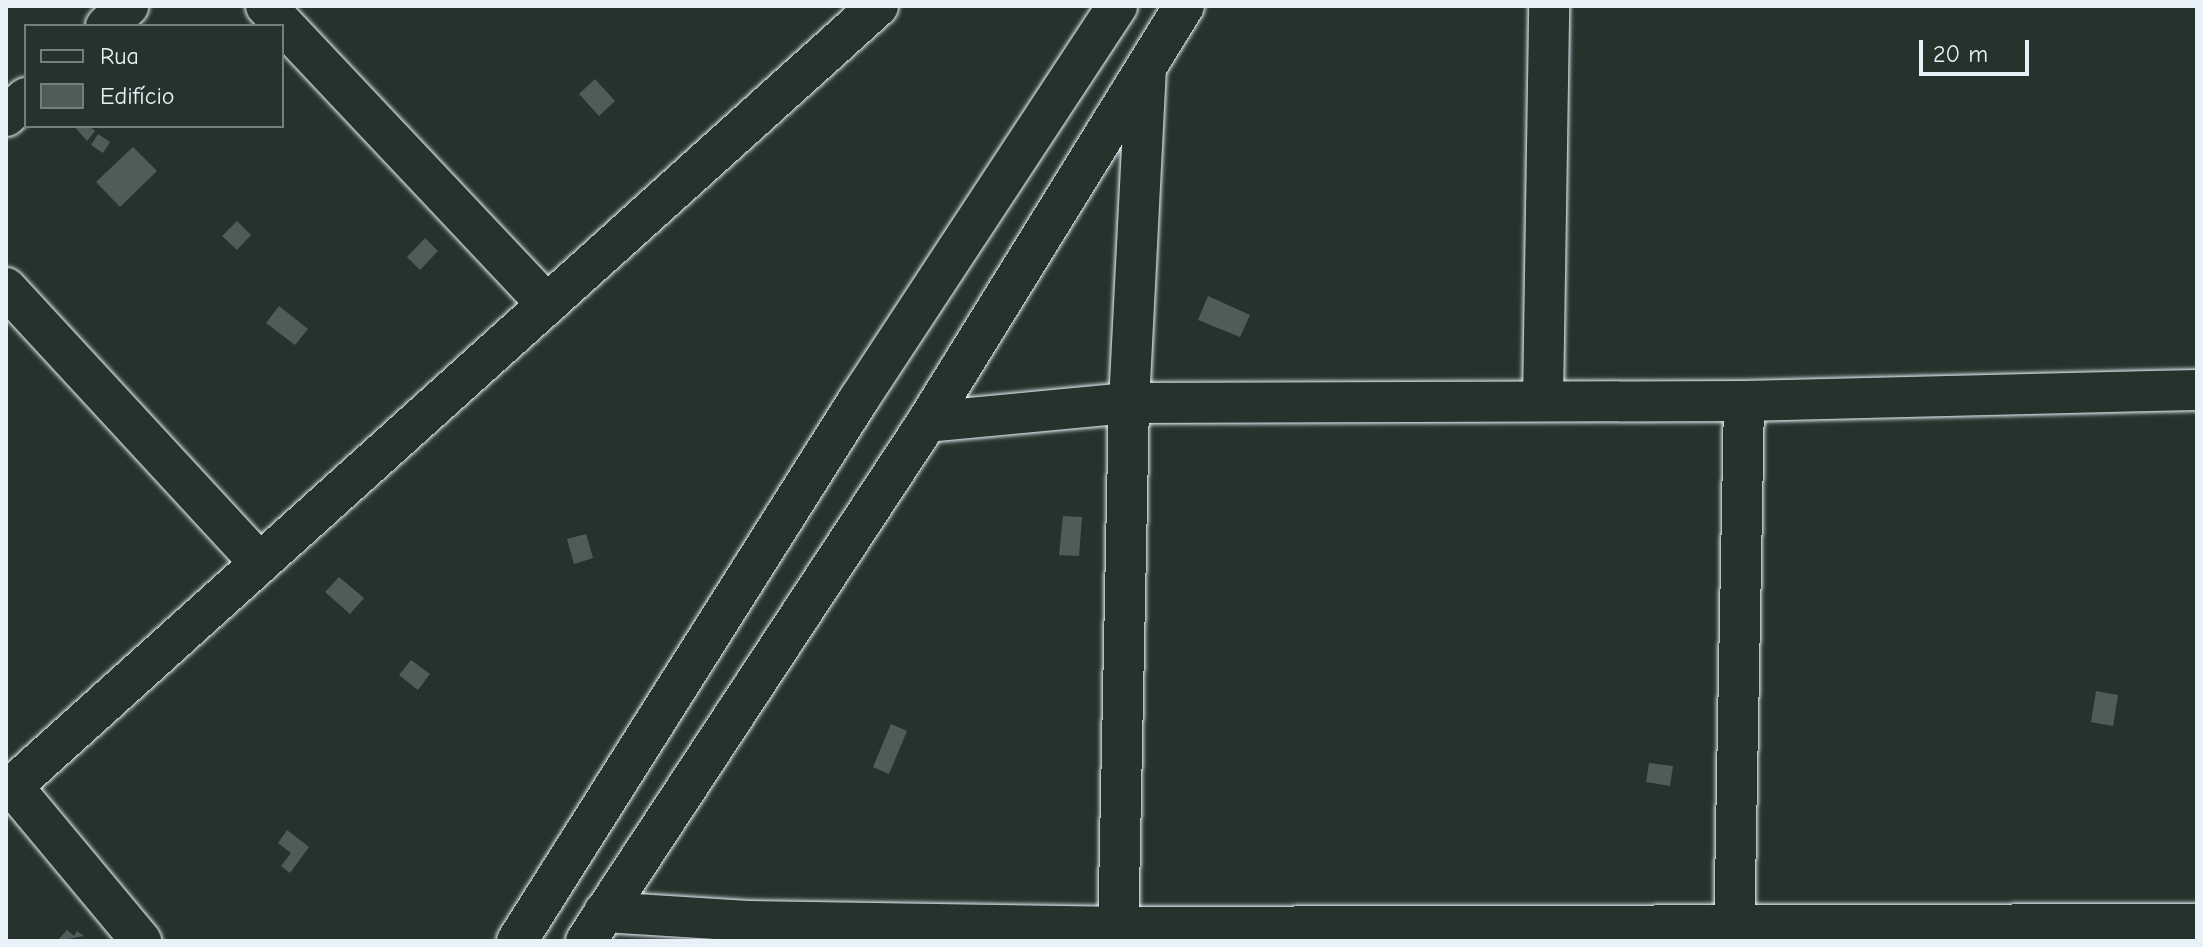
<!DOCTYPE html>
<html>
<head>
<meta charset="utf-8">
<style>
	body { margin:0 }
	#map { position:relative; width:2203px; height:947px; overflow:hidden; background:#26332d; font-family:"Comic Neue",sans-serif }
	div>[style] { position:absolute }
	.building>* { inset:0; background:#505c59 }
	.roads { filter:drop-shadow(0 0 2px #e8f1f8) drop-shadow(0 0 2px #e8f1f8) }
	.minor>* { height:40px; margin:-20px; padding:0 20px; transform-origin:20px; border-radius:20px; background:#26332d }
	span { translate:-50% -50%; white-space:nowrap; text-align:center; line-height:1.15; -webkit-text-stroke:8px #26332d; paint-order:stroke }
	.frame { position:absolute; inset:0; border:8px solid #e8f1f8; pointer-events:none }
	.legend { position:absolute; left:24px; top:24px; width:260px; height:104px; box-sizing:border-box; background:#26332d; border:2px solid #747f7e; margin:0; padding:10px 14px; list-style:none; font-size:24px; color:#e8f1f8 }
	.legend li { display:flex; align-items:center; gap:16px; height:40px }
	.legend b { width:40px; border:2px solid #747f7e }
	.scale { position:absolute; left:1919px; top:40px; width:110px; height:36px; box-sizing:border-box; border:4px solid #e8f1f8; border-top:0; padding-left:10px; font-size:24px; line-height:28px; white-space:nowrap; color:#e8f1f8; -webkit-text-stroke:6px #26332d; paint-order:stroke }
</style>
</head>
<body>
<div id="map">
	<div class="building">
		<i style="clip-path:polygon(595px 79px,615px 101px,599px 116px,579px 94px)"></i>
		<i style="clip-path:polygon(74px 126px,89px 126px,95px 131px,87px 141px)"></i>
		<i style="clip-path:polygon(98px 134px,110px 142px,103px 153px,91px 145px)"></i>
		<i style="clip-path:polygon(133px 147px,157px 171px,120px 207px,96px 182px)"></i>
		<i style="clip-path:polygon(237px 221px,251px 235px,237px 250px,222px 236px)"></i>
		<i style="clip-path:polygon(425px 238px,438px 251px,420px 270px,407px 257px)"></i>
		<i style="clip-path:polygon(1208px 296px,1250px 315px,1240px 337px,1198px 320px)"></i>
		<i style="clip-path:polygon(279px 306px,308px 329px,295px 345px,266px 323px)"></i>
		<i style="clip-path:polygon(1063px 516px,1082px 517px,1079px 556px,1059px 555px)"></i>
		<i style="clip-path:polygon(586px 534px,593px 558px,574px 564px,567px 539px)"></i>
		<i style="clip-path:polygon(339px 577px,364px 598px,350px 614px,325px 592px)"></i>
		<i style="clip-path:polygon(411px 660px,430px 674px,418px 690px,399px 675px)"></i>
		<i style="clip-path:polygon(2096px 691px,2118px 695px,2113px 726px,2091px 722px)"></i>
		<i style="clip-path:polygon(891px 724px,907px 731px,889px 774px,873px 767px)"></i>
		<i style="clip-path:polygon(1649px 763px,1673px 766px,1670px 786px,1646px 782px)"></i>
		<i style="clip-path:polygon(287px 830px,309px 847px,290px 873px,281px 866px,291px 853px,278px 843px)"></i>
		<i style="clip-path:polygon(67px 930px,74px 936px,77px 931px,84px 936px,57px 941px)"></i>
	</div>
	<div class="roads">
		<div class="minor">
			<i style="left:266px;top:6px;width:410px;rotate:46.7deg"></i>
			<i style="left:106px;top:26px;width:30px;rotate:-42deg"></i>
			<i style="left:6px;top:116px;width:27px;rotate:-42deg"></i>
			<i style="left:6px;top:288px;width:374px;rotate:47.3deg"></i>
			<i style="left:1543px;top:401px;width:395px;rotate:-89.1deg"></i>
			<i style="left:927px;top:422px;width:203px;rotate:-5.4deg"></i>
			<i style="left:1129px;top:403px;width:615px;rotate:-0.19deg"></i>
			<i style="left:1744px;top:401px;width:453px;rotate:-1.4deg"></i>
			<i style="left:12px;top:786px;width:202px;rotate:50.2deg"></i>
			<i style="left:6px;top:792px;width:1174px;rotate:-42.03deg"></i>
			<i style="left:604px;top:912px;width:144px;rotate:3.6deg"></i>
			<i style="left:748px;top:921px;width:370px;rotate:0.9deg"></i>
			<i style="left:1118px;top:927px;width:1079px;rotate:-0.16deg"></i>
			<i style="left:517px;top:941px;width:641px;rotate:-57.75deg"></i>
			<i style="left:859px;top:399px;width:470px;rotate:-56.7deg"></i>
			<i style="left:586px;top:941px;width:621px;rotate:-56.69deg"></i>
			<i style="left:927px;top:422px;width:489px;rotate:-58.3deg"></i>
			<i style="left:1118px;top:941px;width:538px;rotate:-88.83deg"></i>
			<i style="left:1129px;top:403px;width:333px;rotate:-87.1deg"></i>
			<i style="left:1734px;top:941px;width:540px;rotate:-88.94deg"></i>
		</div>
	</div>
	<div class="frame"></div>
	<ul class="legend">
	<li><b style="height:10px;background:#26332d"></b>Rua</li>
	<li><b style="height:22px;background:#505c59"></b>Edifício</li>
	</ul>
	<div class="scale">20 m</div>
</div>
</body>
</html>
